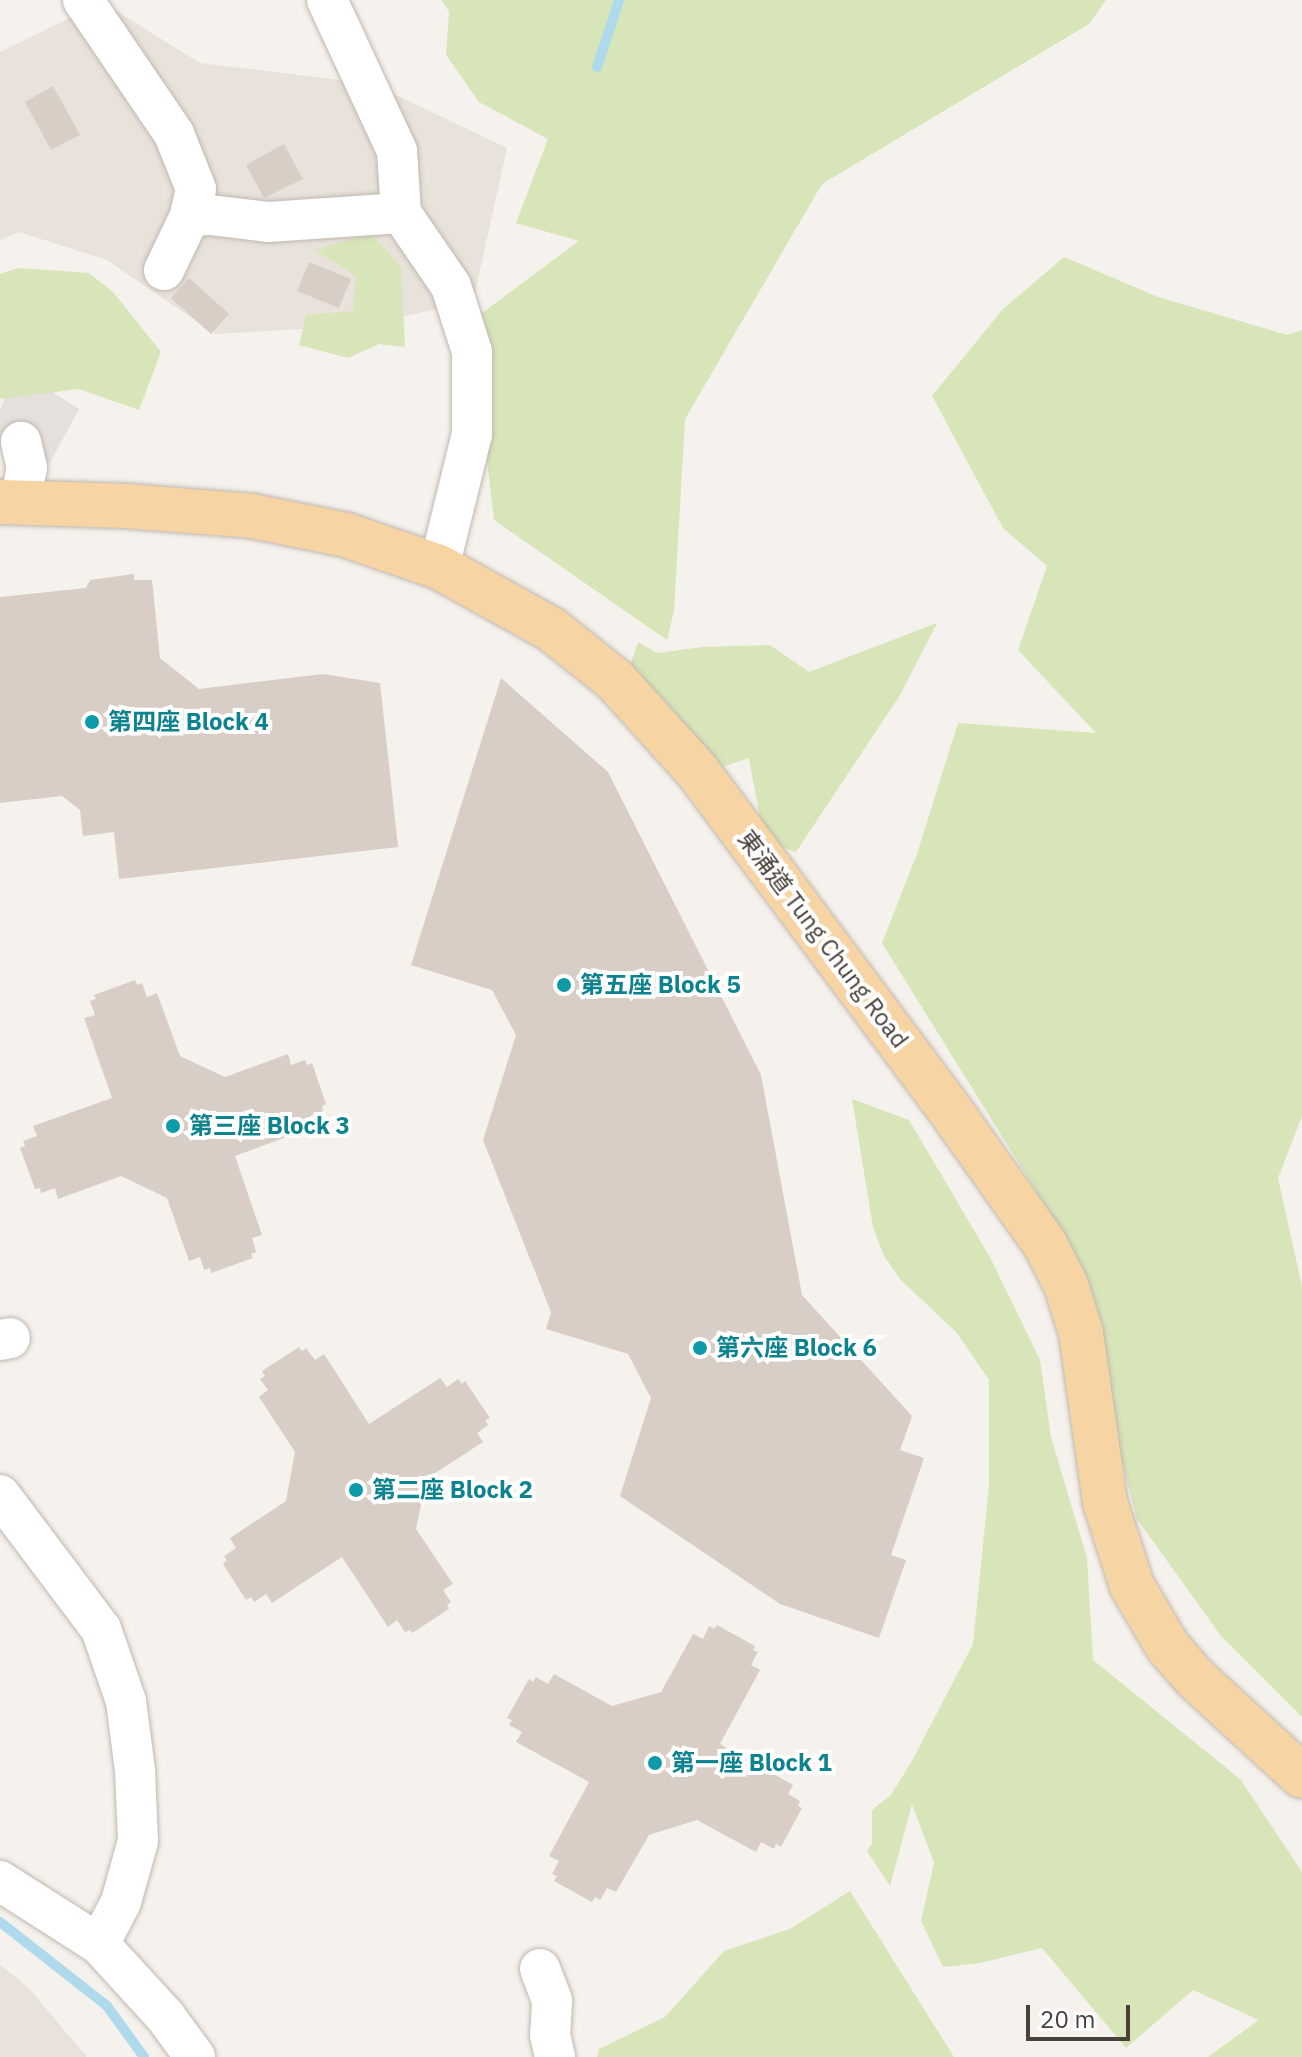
<!DOCTYPE html>
<html>
<head>
<meta charset="utf-8">
<style>
	body { margin:0 }
	#map { position:relative; width:1302px; height:2057px; overflow:hidden; background:#f5f1ec; font-family:"IBM Plex Sans","Noto Sans TC",sans-serif }
	div>[style] { position:absolute }
	.residential>* { inset:0; background:#e8e2db }
	.industrial>* { inset:0; background:#e5e0dd }
	.green>* { inset:0; background:#d7e5b9 }
	.stream>* { height:10px; margin:-5px; padding:0 5px; transform-origin:5px; border-radius:5px; background:#aedaeb }
	.building>* { inset:0; background:#d9cec5 }
	.roads { filter:drop-shadow(0 0 2px #c0b8af) drop-shadow(0 0 2px #c0b8af) }
	.minor>* { height:40px; margin:-20px; padding:0 20px; transform-origin:20px; border-radius:20px; background:#fff }
	.major>* { height:44px; margin:-22px; padding:0 22px; transform-origin:22px; border-radius:22px; background:#f6d4a4 }
	.dots>* { width:22px; height:22px; translate:-50% -50%; box-sizing:border-box; border:4px solid #fff; border-radius:50% }
	span { translate:-50% -50%; white-space:nowrap; text-align:center; line-height:1.15; -webkit-text-stroke:8px #fff; paint-order:stroke }
	.culture-label { font-size:24px; color:#0d838f; font-weight:700 }
	.left { translate:0 -50%; text-align:left }
	.street-label { font-size:24px; color:#49413a }
	.scale { position:absolute; left:1026px; top:2005px; width:104px; height:36px; box-sizing:border-box; border:4px solid #49413a; border-top:0; padding-left:10px; font-size:24px; line-height:28px; white-space:nowrap; color:#49413a; -webkit-text-stroke:6px #fff; paint-order:stroke }
</style>
</head>
<body>
<div id="map">
	<div class="residential">
		<i style="clip-path:polygon(102px 2px,200px 63px,373px 84px,507px 148px,473px 302px,355px 326px,215px 334px,107px 260px,19px 232px,0 240px,0 52px)"></i>
		<i style="clip-path:polygon(0 1965px,28px 1987px,87px 2057px,0 2057px)"></i>
	</div>
	<div class="industrial">
		<i style="clip-path:polygon(18px 370px,79px 409px,50px 463px,0 451px,0 410px)"></i>
	</div>
	<div class="green">
		<i style="clip-path:polygon(442px 0,1106px 0,1089px 24px,822px 184px,685px 419px,674px 611px,667px 640px,494px 520px,483px 428px,454px 334px,579px 241px,516px 223px,548px 139px,479px 102px,446px 55px,449px 12px)"></i>
		<i style="clip-path:polygon(370px 233px,401px 267px,405px 347px,379px 344px,348px 358px,299px 345px,306px 315px,353px 311px,356px 276px,315px 250px)"></i>
		<i style="clip-path:polygon(1064px 257px,1158px 297px,1287px 335px,1302px 330px,1302px 1116px,1278px 1178px,1302px 1287px,1302px 1717px,1221px 1636px,1137px 1519px,1062px 1233px,882px 943px,917px 854px,958px 723px,1096px 733px,1018px 650px,1047px 566px,1003px 528px,932px 396px,1003px 309px)"></i>
		<i style="clip-path:polygon(19px 268px,89px 273px,113px 292px,161px 352px,139px 410px,79px 389px,0 399px,0 274px)"></i>
		<i style="clip-path:polygon(937px 623px,900px 695px,796px 852px,764px 841px,749px 758px,713px 770px,629px 668px,638px 642px,657px 653px,703px 647px,770px 645px,809px 672px)"></i>
		<i style="clip-path:polygon(852px 1099px,909px 1120px,991px 1259px,1040px 1360px,1051px 1437px,1087px 1558px,1093px 1660px,1240px 1779px,1302px 1872px,1302px 2057px,1208px 2057px,1259px 2020px,1193px 1990px,1126px 2048px,1042px 1948px,980px 1963px,943px 1967px,921px 1921px,934px 1863px,912px 1804px,890px 1886px,867px 1851px,872px 1844px,872px 1810px,891px 1795px,912px 1761px,973px 1644px,989px 1485px,989px 1380px,957px 1333px,901px 1280px,884px 1256px,873px 1227px)"></i>
		<i style="clip-path:polygon(850px 1891px,954px 2057px,597px 2057px,599px 2049px,665px 2017px,724px 1951px,790px 1929px)"></i>
	</div>
	<div class="stream">
		<i style="left:597px;top:67px;width:71px;rotate:-71.8deg"></i>
		<i style="left:0;top:1922px;width:136px;rotate:38.1deg"></i>
		<i style="left:107px;top:2006px;width:63px;rotate:54deg"></i>
	</div>
	<div class="building">
		<i style="clip-path:polygon(53px 86px,80px 135px,51px 150px,25px 102px)"></i>
		<i style="clip-path:polygon(284px 144px,303px 179px,264px 198px,246px 165px)"></i>
		<i style="clip-path:polygon(309px 262px,351px 279px,339px 308px,297px 291px)"></i>
		<i style="clip-path:polygon(189px 278px,229px 314px,211px 334px,171px 298px)"></i>
		<i style="clip-path:polygon(134px 574px,134px 580px,152px 580px,160px 658px,199px 689px,323px 674px,380px 683px,398px 847px,119px 879px,114px 832px,83px 836px,80px 810px,62px 796px,0 803px,0 597px,86px 588px,90px 580px)"></i>
		<i style="clip-path:polygon(501px 678px,608px 772px,761px 1075px,802px 1295px,912px 1416px,900px 1450px,924px 1458px,891px 1555px,906px 1560px,879px 1638px,780px 1604px,620px 1496px,651px 1398px,628px 1354px,546px 1329px,551px 1312px,483px 1140px,516px 1035px,492px 990px,411px 965px)"></i>
		<i style="clip-path:polygon(135px 980px,137px 985px,142px 983px,147px 997px,157px 993px,180px 1056px,225px 1077px,288px 1054px,291px 1065px,305px 1060px,307px 1065px,312px 1063px,326px 1104px,322px 1106px,323px 1111px,310px 1116px,313px 1127px,235px 1156px,262px 1235px,252px 1238px,256px 1252px,251px 1254px,253px 1258px,211px 1273px,210px 1268px,204px 1270px,200px 1257px,189px 1261px,167px 1198px,121px 1176px,58px 1199px,55px 1188px,41px 1193px,40px 1188px,35px 1189px,20px 1148px,25px 1146px,23px 1141px,37px 1136px,33px 1126px,112px 1098px,84px 1018px,95px 1015px,90px 1001px,96px 999px,94px 995px)"></i>
		<i style="clip-path:polygon(299px 1347px,302px 1351px,306px 1348px,315px 1360px,324px 1354px,369px 1424px,440px 1378px,447px 1387px,458px 1379px,462px 1384px,465px 1381px,490px 1418px,485px 1420px,488px 1425px,477px 1433px,483px 1442px,426px 1479px,416px 1529px,453px 1584px,443px 1590px,451px 1602px,447px 1605px,449px 1609px,412px 1633px,410px 1630px,405px 1632px,397px 1620px,388px 1627px,342px 1557px,272px 1603px,266px 1594px,254px 1602px,251px 1597px,246px 1600px,223px 1564px,227px 1560px,224px 1556px,236px 1548px,230px 1538px,286px 1501px,295px 1452px,259px 1397px,268px 1390px,260px 1379px,265px 1376px,262px 1371px)"></i>
		<i style="clip-path:polygon(717px 1625px,755px 1646px,753px 1650px,758px 1652px,751px 1665px,760px 1670px,720px 1744px,793px 1785px,788px 1794px,800px 1801px,798px 1806px,802px 1808px,781px 1847px,776px 1844px,774px 1849px,761px 1842px,756px 1852px,697px 1820px,649px 1835px,616px 1892px,607px 1888px,600px 1900px,595px 1897px,592px 1902px,554px 1881px,557px 1876px,552px 1874px,559px 1861px,549px 1856px,589px 1782px,516px 1742px,522px 1732px,509px 1725px,512px 1720px,507px 1718px,529px 1679px,533px 1682px,536px 1677px,548px 1684px,554px 1674px,612px 1706px,661px 1692px,693px 1634px,703px 1639px,709px 1626px,714px 1629px)"></i>
	</div>
	<div class="roads">
		<div class="minor">
			<i style="left:83px;top:0;width:162px;rotate:55.8deg"></i>
			<i style="left:174px;top:134px;width:59px;rotate:68.2deg"></i>
			<i style="left:196px;top:189px;width:28px;rotate:103deg"></i>
			<i style="left:190px;top:216px;width:60px;rotate:115.7deg"></i>
			<i style="left:327px;top:0;width:166px;rotate:65.1deg"></i>
			<i style="left:397px;top:151px;width:62px;rotate:86.3deg"></i>
			<i style="left:190px;top:216px;width:20px;rotate:-3deg"></i>
			<i style="left:210px;top:215px;width:58px;rotate:6.9deg"></i>
			<i style="left:268px;top:222px;width:133px;rotate:-3.9deg"></i>
			<i style="left:401px;top:213px;width:88px;rotate:55.6deg"></i>
			<i style="left:451px;top:286px;width:69px;rotate:72.3deg"></i>
			<i style="left:472px;top:352px;width:82px;rotate:90deg"></i>
			<i style="left:472px;top:434px;width:137px;rotate:103.9deg"></i>
			<i style="left:20px;top:503px;width:36px;rotate:-79deg"></i>
			<i style="left:27px;top:468px;width:27px;rotate:-103deg"></i>
			<i style="left:0;top:1340px;width:10px;rotate:-11deg"></i>
			<i style="left:0;top:1495px;width:168px;rotate:53deg"></i>
			<i style="left:101px;top:1629px;width:76px;rotate:70.9deg"></i>
			<i style="left:126px;top:1701px;width:70px;rotate:82.6deg"></i>
			<i style="left:135px;top:1770px;width:71px;rotate:87.6deg"></i>
			<i style="left:138px;top:1841px;width:63px;rotate:105.6deg"></i>
			<i style="left:121px;top:1902px;width:47px;rotate:117.6deg"></i>
			<i style="left:0;top:1881px;width:117px;rotate:32.5deg"></i>
			<i style="left:99px;top:1944px;width:98px;rotate:47.5deg"></i>
			<i style="left:165px;top:2016px;width:51px;rotate:53.8deg"></i>
			<i style="left:540px;top:1969px;width:34px;rotate:69deg"></i>
			<i style="left:552px;top:2001px;width:34px;rotate:93deg"></i>
			<i style="left:550px;top:2035px;width:23px;rotate:77deg"></i>
		</div>
		<div class="major">
			<i style="left:0;top:502px;width:126px;rotate:1.8deg"></i>
			<i style="left:126px;top:506px;width:126px;rotate:4.5deg"></i>
			<i style="left:252px;top:516px;width:96px;rotate:11.4deg"></i>
			<i style="left:346px;top:535px;width:98px;rotate:19deg"></i>
			<i style="left:439px;top:567px;width:128px;rotate:29deg"></i>
			<i style="left:551px;top:629px;width:82px;rotate:38.6deg"></i>
			<i style="left:615px;top:680px;width:124px;rotate:47.9deg"></i>
			<i style="left:698px;top:772px;width:434px;rotate:53.3deg"></i>
			<i style="left:957px;top:1120px;width:152px;rotate:54.6deg"></i>
			<i style="left:1045px;top:1244px;width:46px;rotate:62.9deg"></i>
			<i style="left:1066px;top:1285px;width:50px;rotate:72.6deg"></i>
			<i style="left:1081px;top:1333px;width:171px;rotate:81.9deg"></i>
			<i style="left:1105px;top:1502px;width:88px;rotate:72.2deg"></i>
			<i style="left:1132px;top:1586px;width:71px;rotate:59.5deg"></i>
			<i style="left:1168px;top:1647px;width:41px;rotate:48.9deg"></i>
			<i style="left:1195px;top:1678px;width:145px;rotate:42.5deg"></i>
		</div>
	</div>
	<div class="dots">
		<i style="left:92px;top:722px;background:#0f9aa8"></i>
		<i style="left:564px;top:985px;background:#0f9aa8"></i>
		<i style="left:173px;top:1126px;background:#0f9aa8"></i>
		<i style="left:700px;top:1348px;background:#0f9aa8"></i>
		<i style="left:356px;top:1490px;background:#0f9aa8"></i>
		<i style="left:655px;top:1763px;background:#0f9aa8"></i>
	</div>
	<div class="culture-label">
		<span class="left" style="left:108px;top:722px">第四座 Block 4</span>
		<span class="left" style="left:580px;top:985px">第五座 Block 5</span>
		<span class="left" style="left:189px;top:1126px">第三座 Block 3</span>
		<span class="left" style="left:716px;top:1348px">第六座 Block 6</span>
		<span class="left" style="left:372px;top:1490px">第二座 Block 2</span>
		<span class="left" style="left:671px;top:1763px">第一座 Block 1</span>
	</div>
	<div class="street-label">
		<span style="left:823px;top:939px;rotate:53deg">東涌道 Tung Chung Road</span>
	</div>
	<div class="scale">20 m</div>
</div>
</body>
</html>
